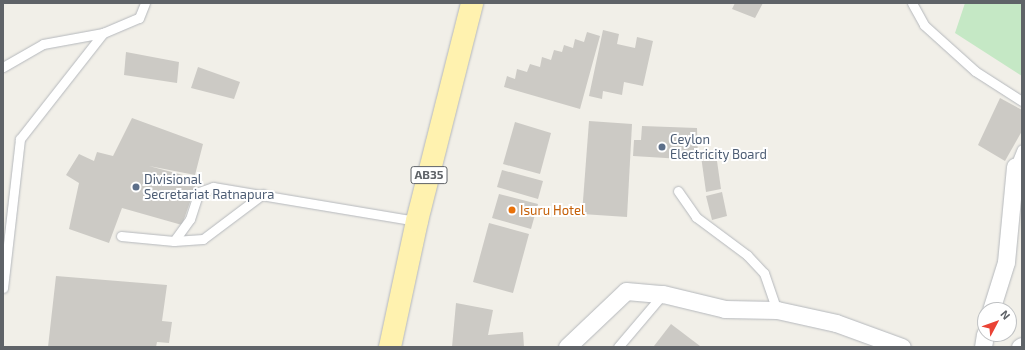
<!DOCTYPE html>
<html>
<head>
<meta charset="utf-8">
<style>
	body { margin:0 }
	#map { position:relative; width:1025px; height:350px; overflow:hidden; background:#f1efe8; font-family:"Exo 2",sans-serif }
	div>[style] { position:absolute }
	.green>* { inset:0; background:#c5e8c5 }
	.building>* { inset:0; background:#cccac5 }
	.roads { filter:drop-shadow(0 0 1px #b5b8bc) drop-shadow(0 0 1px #b5b8bc) }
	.service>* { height:9px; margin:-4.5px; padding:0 4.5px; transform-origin:4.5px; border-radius:4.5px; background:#fff }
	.minor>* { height:17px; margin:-8.5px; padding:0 8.5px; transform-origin:8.5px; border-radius:8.5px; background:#fff }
	.primary>* { height:22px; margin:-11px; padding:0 11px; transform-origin:11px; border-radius:11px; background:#fff2af }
	.dots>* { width:11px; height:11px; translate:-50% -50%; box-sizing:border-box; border:2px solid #fff; border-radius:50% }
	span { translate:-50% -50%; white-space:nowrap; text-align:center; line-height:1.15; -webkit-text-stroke:4px #fff; paint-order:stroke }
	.shield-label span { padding:1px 3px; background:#fff; border:1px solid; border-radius:3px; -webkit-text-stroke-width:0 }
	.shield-label { font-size:12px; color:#5f6368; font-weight:700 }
	.service-label { font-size:13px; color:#4e5e75 }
	.left { translate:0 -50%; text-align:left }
	.food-label { font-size:13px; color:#c56008 }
	.frame { position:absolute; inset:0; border:4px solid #5f6368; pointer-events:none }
	.north { position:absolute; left:977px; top:302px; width:40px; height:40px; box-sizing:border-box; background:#fff; border:1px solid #bfc1c3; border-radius:50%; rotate:49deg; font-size:11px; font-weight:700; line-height:16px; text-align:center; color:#5f6368 }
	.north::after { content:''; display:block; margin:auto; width:14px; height:18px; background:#ea4335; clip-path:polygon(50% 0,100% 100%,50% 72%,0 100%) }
</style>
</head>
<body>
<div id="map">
	<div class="green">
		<i style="clip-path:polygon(965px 3px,1022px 3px,1022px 76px,955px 33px)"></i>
	</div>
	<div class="building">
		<i style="clip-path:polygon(735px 3px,763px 3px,755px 18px,732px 9px)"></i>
		<i style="clip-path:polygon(603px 30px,619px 34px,617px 44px,635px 48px,637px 37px,653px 41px,643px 86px,624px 82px,622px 95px,603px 91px,602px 99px,589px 96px)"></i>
		<i style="clip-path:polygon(587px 32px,600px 36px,580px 109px,504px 87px,507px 76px,515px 79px,517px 69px,527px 72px,530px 64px,540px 67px,542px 57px,551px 60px,554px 50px,562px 52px,564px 45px,573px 48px,575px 39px,584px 42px)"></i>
		<i style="clip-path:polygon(126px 52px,179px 62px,177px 83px,124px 75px)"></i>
		<i style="clip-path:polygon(198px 67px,240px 82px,234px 99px,191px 88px)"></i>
		<i style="clip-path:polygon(1000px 98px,1022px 110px,1022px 131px,1005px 161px,978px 145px)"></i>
		<i style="clip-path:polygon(132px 118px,203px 144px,195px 175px,149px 166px,198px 179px,182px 225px,122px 208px,109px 243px,69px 229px,79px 183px,66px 175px,79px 154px,94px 161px,97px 152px,113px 156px)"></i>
		<i style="clip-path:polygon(589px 121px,632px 124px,627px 217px,582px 214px)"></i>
		<i style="clip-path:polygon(515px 122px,551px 133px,540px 174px,503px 164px)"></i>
		<i style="clip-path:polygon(642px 126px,697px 128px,698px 160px,633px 156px,634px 140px,641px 140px)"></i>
		<i style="clip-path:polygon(716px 154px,721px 189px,706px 192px,701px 156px)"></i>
		<i style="clip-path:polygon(502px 170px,543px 181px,538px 199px,497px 187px)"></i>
		<i style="clip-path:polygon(722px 192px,727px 216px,712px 220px,706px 196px)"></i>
		<i style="clip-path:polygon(499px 194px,538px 204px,531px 229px,492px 218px)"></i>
		<i style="clip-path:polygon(489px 223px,529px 234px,513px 293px,473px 282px)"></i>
		<i style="clip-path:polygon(56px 276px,167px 285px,162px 321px,172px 322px,169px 343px,157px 342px,156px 347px,48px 347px)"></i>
		<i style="clip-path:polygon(456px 303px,493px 310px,488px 335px,523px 332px,524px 347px,452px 347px)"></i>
		<i style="clip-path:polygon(671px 324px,700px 346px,699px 347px,654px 346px)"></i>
	</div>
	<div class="roads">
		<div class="service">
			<i style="left:912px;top:3px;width:25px;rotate:61deg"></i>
			<i style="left:924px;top:25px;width:69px;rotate:42deg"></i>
			<i style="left:975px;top:71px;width:56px;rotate:32.6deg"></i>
			<i style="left:3px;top:67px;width:46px;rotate:-29.9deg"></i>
			<i style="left:43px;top:44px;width:61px;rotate:-10.4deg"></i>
			<i style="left:103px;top:33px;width:39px;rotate:-23deg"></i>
			<i style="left:139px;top:18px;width:16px;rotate:-68deg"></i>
			<i style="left:1015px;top:166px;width:18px;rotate:-68deg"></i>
			<i style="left:678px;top:191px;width:32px;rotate:55deg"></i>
			<i style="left:696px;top:217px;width:64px;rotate:36.7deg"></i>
			<i style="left:747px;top:255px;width:25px;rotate:47deg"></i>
			<i style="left:764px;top:273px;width:39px;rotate:71deg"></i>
			<i style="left:121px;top:236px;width:53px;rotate:5.4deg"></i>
			<i style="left:174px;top:241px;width:27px;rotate:-54deg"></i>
			<i style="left:190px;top:219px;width:28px;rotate:-72deg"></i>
			<i style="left:199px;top:192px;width:15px;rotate:-20deg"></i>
			<i style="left:213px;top:187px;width:207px;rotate:9.5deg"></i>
			<i style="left:174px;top:241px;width:29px;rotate:-4deg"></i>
			<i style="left:203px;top:239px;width:75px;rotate:-36.9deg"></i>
			<i style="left:3px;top:288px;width:150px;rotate:-83.5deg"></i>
			<i style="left:20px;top:139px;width:135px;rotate:-51.9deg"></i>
			<i style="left:618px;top:347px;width:70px;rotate:-49.7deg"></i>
		</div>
		<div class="minor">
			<i style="left:991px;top:310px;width:50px;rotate:-72.6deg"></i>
			<i style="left:1006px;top:262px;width:96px;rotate:-84.6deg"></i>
			<i style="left:567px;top:347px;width:81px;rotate:-43.5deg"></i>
			<i style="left:626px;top:291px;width:37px;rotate:5deg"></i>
			<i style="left:663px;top:294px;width:64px;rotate:13.6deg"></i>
			<i style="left:725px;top:309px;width:52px;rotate:1.1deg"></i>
			<i style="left:777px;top:310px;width:60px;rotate:12.4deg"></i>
			<i style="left:836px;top:323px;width:70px;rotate:20deg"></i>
			<i style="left:983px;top:347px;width:13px;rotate:-81deg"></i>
			<i style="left:1020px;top:347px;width:2px;rotate:-27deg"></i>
		</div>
		<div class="primary">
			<i style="left:390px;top:347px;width:129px;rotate:-77.9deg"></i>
			<i style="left:417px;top:221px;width:225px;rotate:-75.8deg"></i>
		</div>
	</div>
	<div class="dots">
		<i style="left:662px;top:147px;background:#5c6f8a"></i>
		<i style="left:136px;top:187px;background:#5c6f8a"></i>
		<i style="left:512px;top:210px;background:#e8710a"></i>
	</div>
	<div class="shield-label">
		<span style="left:429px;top:175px">AB35</span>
	</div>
	<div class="service-label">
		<span class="left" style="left:670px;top:147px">Ceylon<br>Electricity Board</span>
		<span class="left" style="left:144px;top:187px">Divisional<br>Secretariat Ratnapura</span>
	</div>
	<div class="food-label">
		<span class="left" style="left:520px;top:210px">Isuru Hotel</span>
	</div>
	<div class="frame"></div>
	<div class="north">N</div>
</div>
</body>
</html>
